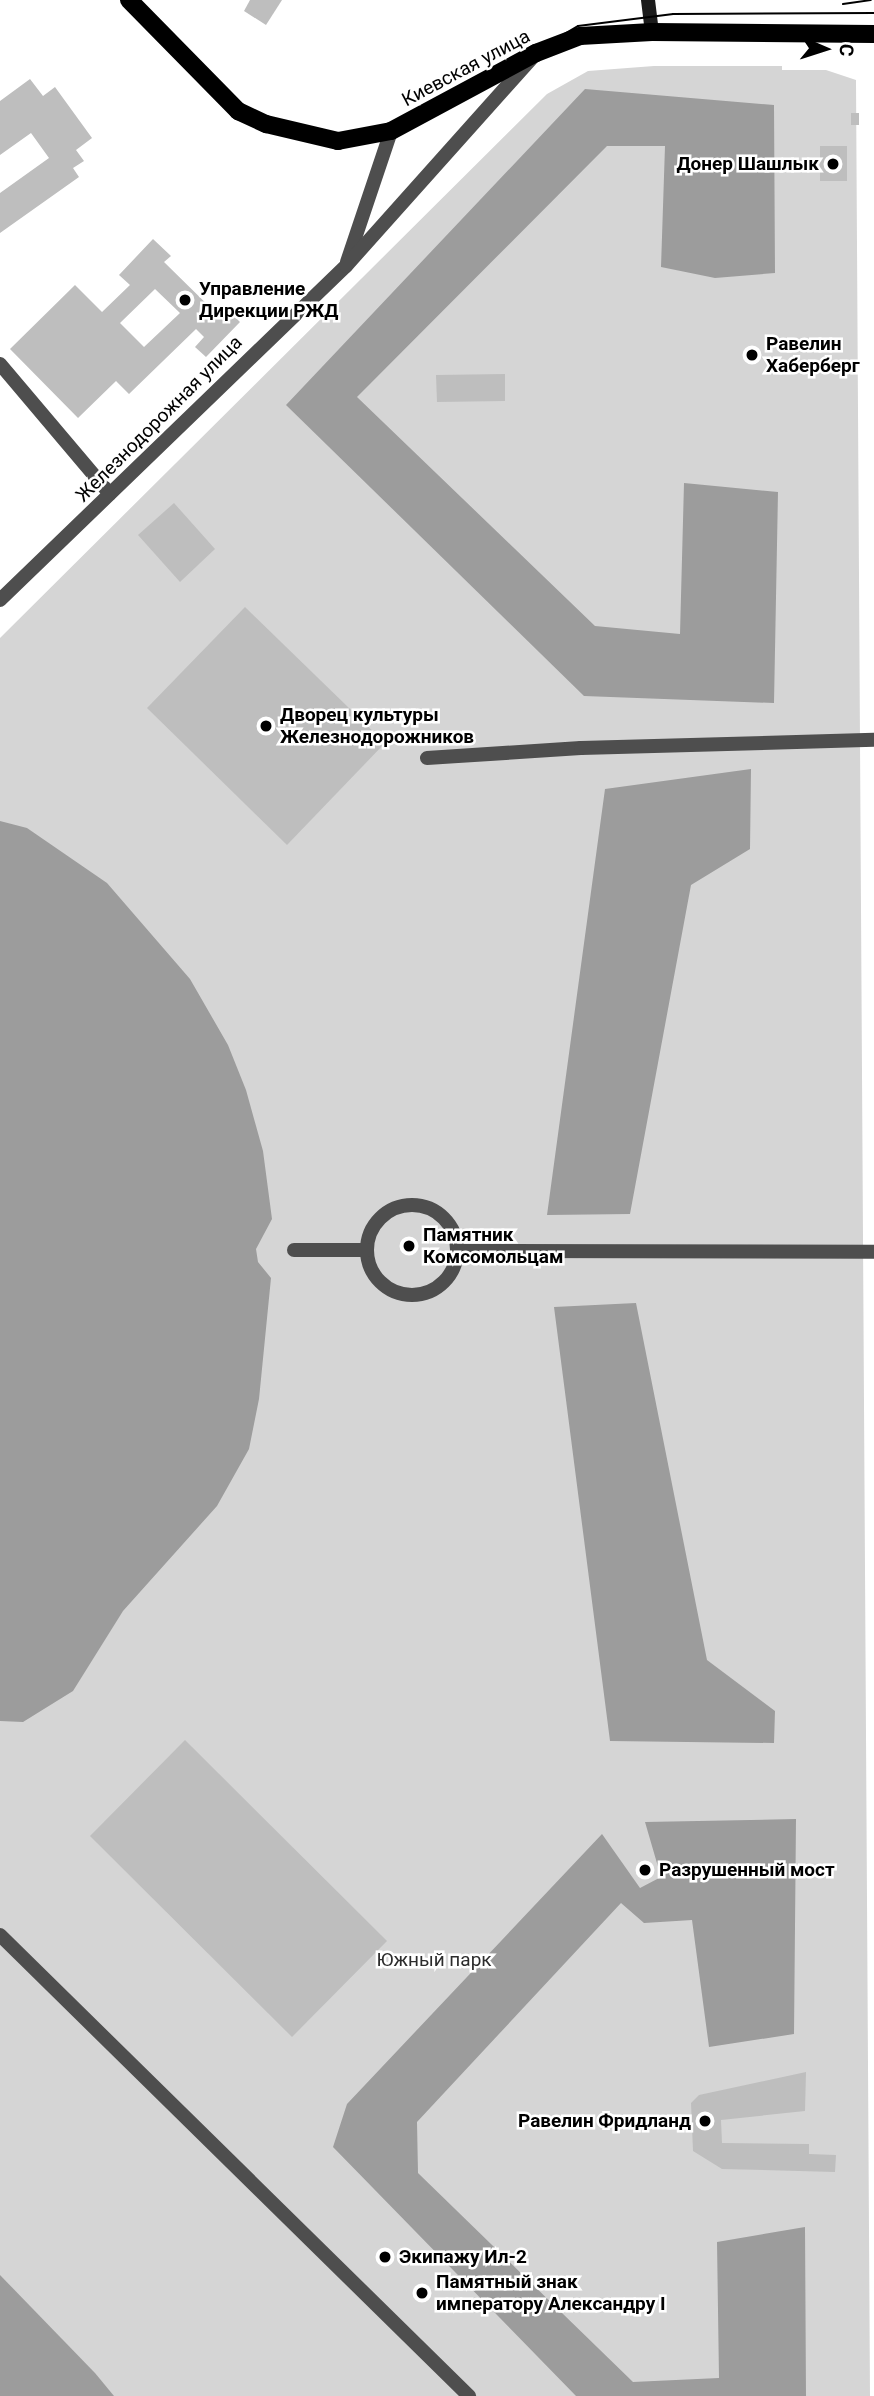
<!DOCTYPE html>
<html>
<head>
<meta charset="utf-8">
<style>
	body { margin:0 }
	#map { position:relative; width:874px; height:2396px; overflow:hidden; background:#fff; font-family:Roboto,sans-serif }
	div>[style] { position:absolute }
	.green>* { inset:0; background:#d5d5d5 }
	.water>* { inset:0; background:#9c9c9c }
	.building>* { inset:0; background:#bebebe }
	.street>* { height:14px; margin:-7px; padding:0 7px; transform-origin:7px; border-radius:7px; background:#4e4e4e }
	.street>.ring { margin:-7px; padding:0; box-sizing:content-box; background:none; border:14px solid #4e4e4e; border-radius:50% }
	.secondary>* { height:14px; margin:-7px; padding:0 7px; transform-origin:7px; border-radius:7px; background:#1b1b1b }
	.primary>* { height:18px; margin:-9px; padding:0 9px; transform-origin:9px; border-radius:9px; background:#000 }
	.tram>* { height:2px; margin:-1px; padding:0 1px; transform-origin:1px; border-radius:1px; background:#000 }
	.dots>* { width:19px; height:19px; translate:-50% -50%; box-sizing:border-box; border:4px solid #fff; border-radius:50% }
	span { translate:-50% -50%; white-space:nowrap; text-align:center; line-height:1.15; -webkit-text-stroke:5px #fff; paint-order:stroke }
	.street-label { font-size:19px; color:#000 }
	.poi-label { font-size:19px; color:#000; font-weight:700 }
	.right { translate:-100% -50%; text-align:right }
	.left { translate:0 -50%; text-align:left }
	.park-label { font-size:19px; color:#2c2c2c }
	.north { position:absolute; left:790px; top:14px; width:70px; height:70px; -webkit-text-stroke:5px #fff; paint-order:stroke; rotate:93deg; font-size:19px; font-weight:700; line-height:28px; text-align:center; color:#000 }
	.north::after { content:''; display:block; margin:auto; width:24px; height:32px; background:#000; clip-path:polygon(50% 0,100% 100%,50% 72%,0 100%) }
</style>
</head>
<body>
<div id="map">
	<div class="green">
		<i style="clip-path:polygon(654px 66px,782px 66px,782px 70px,826px 70px,856px 80px,870px 2396px,0 2396px,0 638px,547px 94px,588px 71px)"></i>
	</div>
	<div class="water">
		<i style="clip-path:polygon(585px 89px,774px 105px,775px 273px,715px 278px,661px 267px,665px 146px,607px 146px,357px 397px,595px 626px,680px 634px,684px 483px,778px 492px,774px 703px,584px 696px,286px 405px)"></i>
		<i style="clip-path:polygon(751px 769px,750px 849px,691px 885px,630px 1214px,547px 1215px,605px 789px)"></i>
		<i style="clip-path:polygon(0 821px,27px 828px,107px 883px,190px 979px,228px 1045px,246px 1090px,263px 1151px,272px 1219px,256px 1249px,258px 1262px,271px 1278px,259px 1399px,249px 1449px,217px 1506px,123px 1611px,73px 1691px,23px 1722px,0 1721px)"></i>
		<i style="clip-path:polygon(636px 1303px,707px 1660px,775px 1711px,774px 1743px,610px 1741px,554px 1307px)"></i>
		<i style="clip-path:polygon(796px 1819px,794px 2034px,709px 2047px,692px 1920px,644px 1923px,621px 1903px,417px 2122px,418px 2173px,633px 2382px,719px 2378px,717px 2242px,805px 2227px,806px 2396px,576px 2396px,333px 2147px,347px 2104px,602px 1834px,640px 1888px,661px 1877px,645px 1822px)"></i>
		<i style="clip-path:polygon(0 2275px,95px 2373px,114px 2396px,0 2396px)"></i>
	</div>
	<div class="building">
		<i style="clip-path:polygon(250px 0,282px 0,266px 25px,244px 11px)"></i>
		<i style="clip-path:polygon(30px 79px,43px 96px,55px 87px,92px 138px,76px 150px,84px 161px,73px 168px,79px 177px,0 233px,0 193px,49px 158px,31px 133px,0 155px,0 101px)"></i>
		<i style="clip-path:polygon(851px 113px,859px 113px,859px 125px,851px 125px)"></i>
		<i style="clip-path:polygon(820px 146px,847px 146px,847px 181px,820px 181px)"></i>
		<i style="clip-path:polygon(evenodd,153px 239px,171px 256px,164px 262px,223px 320px,230px 312px,240px 322px,206px 357px,195px 347px,204px 337px,196px 329px,129px 394px,116px 381px,78px 418px,10px 349px,75px 285px,102px 312px,130px 285px,119px 275px,153px 239px,155px 289px,180px 313px,144px 347px,120px 323px,155px 289px)"></i>
		<i style="clip-path:polygon(505px 374px,505px 401px,437px 402px,436px 375px)"></i>
		<i style="clip-path:polygon(174px 503px,215px 549px,180px 582px,138px 535px)"></i>
		<i style="clip-path:polygon(245px 607px,385px 743px,287px 845px,147px 708px)"></i>
		<i style="clip-path:polygon(185px 1740px,387px 1941px,292px 2037px,90px 1836px)"></i>
		<i style="clip-path:polygon(806px 2072px,805px 2111px,721px 2120px,722px 2143px,809px 2144px,809px 2154px,836px 2155px,835px 2172px,722px 2169px,693px 2151px,691px 2103px,699px 2095px)"></i>
	</div>
	<div class="street">
		<i style="left:347px;top:262px;width:138px;rotate:-71.4deg"></i>
		<i style="left:0;top:364px;width:170px;rotate:49.8deg"></i>
		<i style="left:0;top:600px;width:481px;rotate:-44deg"></i>
		<i style="left:346px;top:266px;width:280px;rotate:-48.2deg"></i>
		<i style="left:427px;top:758px;width:154px;rotate:-3.7deg"></i>
		<i style="left:581px;top:748px;width:293px;rotate:-1.6deg"></i>
		<i class="ring" style="left:367px;top:1205px;width:76px;height:76px"></i>
		<i style="left:294px;top:1250px;width:73px"></i>
		<i style="left:457px;top:1251px;width:417px;rotate:0.1deg"></i>
		<i style="left:0;top:1935px;width:658px;rotate:44.51deg"></i>
	</div>
	<div class="secondary">
		<i style="left:648px;top:0;width:32px;rotate:83deg"></i>
	</div>
	<div class="primary">
		<i style="left:129px;top:0;width:156px;rotate:45.5deg"></i>
		<i style="left:238px;top:111px;width:31px;rotate:25deg"></i>
		<i style="left:266px;top:124px;width:74px;rotate:13.3deg"></i>
		<i style="left:338px;top:141px;width:54px;rotate:-10.7deg"></i>
		<i style="left:391px;top:131px;width:165px;rotate:-28.3deg"></i>
		<i style="left:536px;top:53px;width:47px;rotate:-21.1deg"></i>
		<i style="left:580px;top:36px;width:72px;rotate:-3.2deg"></i>
		<i style="left:652px;top:32px;width:222px;rotate:0.5deg"></i>
	</div>
	<div class="tram">
		<i style="left:129px;top:0;width:156px;rotate:45.5deg"></i>
		<i style="left:238px;top:111px;width:31px;rotate:25deg"></i>
		<i style="left:266px;top:124px;width:74px;rotate:13.3deg"></i>
		<i style="left:338px;top:141px;width:54px;rotate:-10.7deg"></i>
		<i style="left:391px;top:131px;width:39px;rotate:-24deg"></i>
		<i style="left:427px;top:115px;width:175px;rotate:-30.5deg"></i>
		<i style="left:578px;top:26px;width:96px;rotate:-7.2deg"></i>
		<i style="left:673px;top:14px;width:201px;rotate:-0.3deg"></i>
		<i style="left:843px;top:4px;width:28px;rotate:-8deg"></i>
	</div>
	<div class="dots">
		<i style="left:833px;top:164px;background:#000"></i>
		<i style="left:185px;top:300px;background:#000"></i>
		<i style="left:752px;top:355px;background:#000"></i>
		<i style="left:266px;top:726px;background:#000"></i>
		<i style="left:409px;top:1246px;background:#000"></i>
		<i style="left:645px;top:1870px;background:#000"></i>
		<i style="left:705px;top:2121px;background:#000"></i>
		<i style="left:385px;top:2257px;background:#000"></i>
		<i style="left:422px;top:2293px;background:#000"></i>
	</div>
	<div class="street-label">
		<span style="left:466px;top:68px;rotate:-28deg">Киевская улица</span>
		<span style="left:159px;top:419px;rotate:-45deg">Железнодорожная улица</span>
	</div>
	<div class="poi-label">
		<span class="right" style="left:819px;top:164px">Донер Шашлык</span>
		<span class="left" style="left:199px;top:300px">Управление<br>Дирекции РЖД</span>
		<span class="left" style="left:766px;top:355px">Равелин<br>Хаберберг</span>
		<span class="left" style="left:280px;top:726px">Дворец культуры<br>Железнодорожников</span>
		<span class="left" style="left:423px;top:1246px">Памятник<br>Комсомольцам</span>
		<span class="left" style="left:659px;top:1870px">Разрушенный мост</span>
		<span class="right" style="left:691px;top:2121px">Равелин Фридланд</span>
		<span class="left" style="left:399px;top:2257px">Экипажу Ил-2</span>
		<span class="left" style="left:436px;top:2293px">Памятный знак<br>императору Александру I</span>
	</div>
	<div class="park-label">
		<span style="left:434px;top:1960px">Южный парк</span>
	</div>
	<div class="north">С</div>
</div>
</body>
</html>
